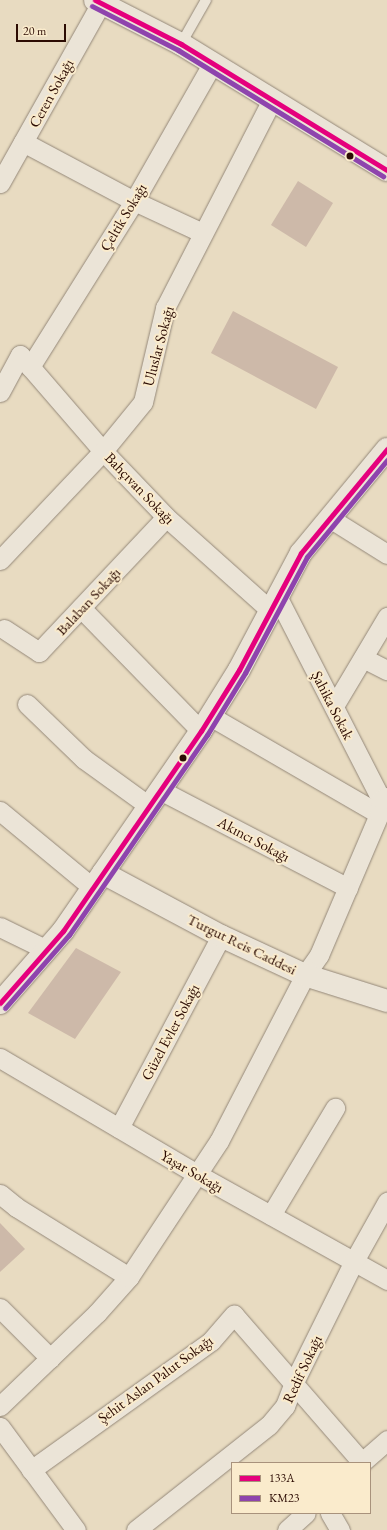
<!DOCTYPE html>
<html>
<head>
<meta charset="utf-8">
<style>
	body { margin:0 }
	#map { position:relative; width:387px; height:1530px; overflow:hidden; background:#e8dbc1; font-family:"EB Garamond",serif }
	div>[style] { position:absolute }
	.building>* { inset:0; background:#cdb9a9 }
	.roads { filter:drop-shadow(0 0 1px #948879) drop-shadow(0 0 1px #948879) }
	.lane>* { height:10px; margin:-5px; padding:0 5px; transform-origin:5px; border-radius:5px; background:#ebe4d7 }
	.street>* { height:19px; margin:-9.5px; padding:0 9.5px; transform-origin:9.5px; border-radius:9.5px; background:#ebe4d7 }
	.secondary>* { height:22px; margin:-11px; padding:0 11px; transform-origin:11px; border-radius:11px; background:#ebe4d7 }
	.bus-1>* { height:5px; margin:-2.5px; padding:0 2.5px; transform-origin:2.5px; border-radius:2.5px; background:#e5007d }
	.bus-2>* { height:5px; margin:-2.5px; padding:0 2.5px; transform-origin:2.5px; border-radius:2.5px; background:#8e44ad }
	.dots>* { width:11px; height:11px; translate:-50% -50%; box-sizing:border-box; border:2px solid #faebcc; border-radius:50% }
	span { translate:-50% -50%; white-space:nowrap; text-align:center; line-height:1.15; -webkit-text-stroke:4px #faebcc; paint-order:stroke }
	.street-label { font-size:15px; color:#2c0c03 }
	.legend { position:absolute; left:231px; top:1462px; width:140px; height:52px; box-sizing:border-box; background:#faebcc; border:1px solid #a8927c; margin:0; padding:5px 7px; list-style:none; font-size:12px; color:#2c0c03 }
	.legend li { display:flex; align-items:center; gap:8px; height:20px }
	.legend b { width:20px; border:1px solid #a8927c }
	.scale { position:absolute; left:16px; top:24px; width:50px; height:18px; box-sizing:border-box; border:2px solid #2c0c03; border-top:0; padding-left:5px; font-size:12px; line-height:14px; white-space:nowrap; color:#2c0c03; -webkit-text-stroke:3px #faebcc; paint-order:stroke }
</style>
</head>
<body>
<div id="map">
	<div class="building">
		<i style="clip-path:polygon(298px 181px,333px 203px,306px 247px,271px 225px)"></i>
		<i style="clip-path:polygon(233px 311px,338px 367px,316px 409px,211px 353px)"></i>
		<i style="clip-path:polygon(76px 948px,121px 972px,75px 1039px,28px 1013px)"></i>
		<i style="clip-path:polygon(0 1223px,25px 1249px,0 1272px)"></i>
	</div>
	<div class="roads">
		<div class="lane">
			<i style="left:181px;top:44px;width:51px;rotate:-60.4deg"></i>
		</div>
		<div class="street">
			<i style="left:23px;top:142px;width:126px;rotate:28deg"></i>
			<i style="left:134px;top:201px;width:76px;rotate:24.9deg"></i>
			<i style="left:0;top:183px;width:206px;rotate:-60.7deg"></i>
			<i style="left:30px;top:367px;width:196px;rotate:-57.9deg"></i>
			<i style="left:134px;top:201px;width:158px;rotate:-60.3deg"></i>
			<i style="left:0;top:392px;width:42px;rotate:-61.6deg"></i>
			<i style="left:20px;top:355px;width:127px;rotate:49.2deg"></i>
			<i style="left:103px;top:451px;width:91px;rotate:46.3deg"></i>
			<i style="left:166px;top:517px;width:141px;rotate:41.8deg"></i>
			<i style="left:331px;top:519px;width:66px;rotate:32deg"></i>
			<i style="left:0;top:560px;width:150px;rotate:-46.6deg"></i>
			<i style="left:103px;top:451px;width:63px;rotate:-50.8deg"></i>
			<i style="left:143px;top:402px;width:97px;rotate:-76.8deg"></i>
			<i style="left:165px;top:308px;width:234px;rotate:-62.8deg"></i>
			<i style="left:278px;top:598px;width:239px;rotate:62.9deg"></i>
			<i style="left:81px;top:608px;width:172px;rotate:45.7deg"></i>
			<i style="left:4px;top:629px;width:42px;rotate:33.3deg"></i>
			<i style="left:39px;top:652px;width:185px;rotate:-46.7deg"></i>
			<i style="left:363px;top:658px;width:27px;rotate:27deg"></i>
			<i style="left:27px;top:704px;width:79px;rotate:44deg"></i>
			<i style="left:84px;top:759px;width:80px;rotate:35.9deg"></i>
			<i style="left:334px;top:706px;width:104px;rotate:-59.2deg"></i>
			<i style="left:210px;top:716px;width:195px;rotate:30.1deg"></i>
			<i style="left:160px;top:790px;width:212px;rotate:27.5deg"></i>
			<i style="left:0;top:811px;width:121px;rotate:39.6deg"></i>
			<i style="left:0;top:927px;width:52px;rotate:26.1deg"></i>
			<i style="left:0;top:1058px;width:226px;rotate:30.5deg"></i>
			<i style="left:195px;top:1173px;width:220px;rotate:29.1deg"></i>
			<i style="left:119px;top:1128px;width:217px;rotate:-62deg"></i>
			<i style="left:0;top:1194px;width:21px;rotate:39deg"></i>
			<i style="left:16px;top:1207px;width:133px;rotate:31.8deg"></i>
			<i style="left:271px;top:1215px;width:125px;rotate:-59.1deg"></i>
			<i style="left:0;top:1308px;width:71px;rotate:45deg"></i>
			<i style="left:0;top:1406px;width:134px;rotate:-43.8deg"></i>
			<i style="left:97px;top:1313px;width:48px;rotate:-48.4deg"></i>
			<i style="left:129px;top:1277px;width:163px;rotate:-56.5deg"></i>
			<i style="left:219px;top:1141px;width:187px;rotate:-62.6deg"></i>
			<i style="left:305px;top:975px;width:24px;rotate:-55deg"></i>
			<i style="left:319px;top:955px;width:153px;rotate:-66.9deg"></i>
			<i style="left:379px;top:814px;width:15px;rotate:-79deg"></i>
			<i style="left:382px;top:799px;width:5px;rotate:-22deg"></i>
			<i style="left:0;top:1427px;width:128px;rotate:53.6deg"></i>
			<i style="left:361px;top:1463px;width:35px;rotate:-41deg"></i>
			<i style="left:31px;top:1470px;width:221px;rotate:-35.6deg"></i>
			<i style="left:211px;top:1341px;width:35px;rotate:-49deg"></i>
			<i style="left:234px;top:1315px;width:195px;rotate:49deg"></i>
			<i style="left:330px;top:1513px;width:20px;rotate:60deg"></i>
			<i style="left:136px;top:1530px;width:169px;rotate:-38.3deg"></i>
			<i style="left:269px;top:1425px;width:25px;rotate:-50deg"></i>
			<i style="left:285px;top:1406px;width:26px;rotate:-69deg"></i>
			<i style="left:294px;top:1382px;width:135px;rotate:-63.6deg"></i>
			<i style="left:354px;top:1261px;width:68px;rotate:-60.8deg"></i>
			<i style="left:287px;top:1530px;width:25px;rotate:-42deg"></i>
		</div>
		<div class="secondary">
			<i style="left:95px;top:0;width:97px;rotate:27.1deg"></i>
			<i style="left:181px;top:44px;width:241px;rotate:31.5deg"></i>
			<i style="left:103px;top:873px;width:134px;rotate:28.1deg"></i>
			<i style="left:221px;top:936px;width:93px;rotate:24.9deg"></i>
			<i style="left:305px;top:975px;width:86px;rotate:17.6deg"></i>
			<i style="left:0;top:1003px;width:96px;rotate:-48.8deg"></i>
			<i style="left:63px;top:931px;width:243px;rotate:-55.4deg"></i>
			<i style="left:201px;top:731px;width:72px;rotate:-58.1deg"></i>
			<i style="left:239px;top:670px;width:132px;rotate:-62.1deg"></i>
			<i style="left:301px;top:553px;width:135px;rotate:-50.4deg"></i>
		</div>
	</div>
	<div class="bus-1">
		<i style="left:95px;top:0;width:97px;rotate:27.1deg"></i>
		<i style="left:181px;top:44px;width:241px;rotate:31.5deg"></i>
		<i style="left:0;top:1003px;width:96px;rotate:-48.8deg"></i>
		<i style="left:63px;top:931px;width:243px;rotate:-55.4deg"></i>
		<i style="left:201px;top:731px;width:72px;rotate:-58.1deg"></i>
		<i style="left:239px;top:670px;width:132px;rotate:-62.1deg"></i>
		<i style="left:301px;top:553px;width:135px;rotate:-50.4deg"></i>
	</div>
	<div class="bus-2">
		<i style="left:92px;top:6px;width:97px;rotate:27.1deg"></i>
		<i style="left:178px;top:50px;width:241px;rotate:31.6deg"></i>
		<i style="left:5px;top:1008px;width:97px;rotate:-48.8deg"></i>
		<i style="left:69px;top:935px;width:243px;rotate:-55.4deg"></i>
		<i style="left:207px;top:735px;width:73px;rotate:-58.5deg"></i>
		<i style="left:245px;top:673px;width:132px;rotate:-61.9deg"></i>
		<i style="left:307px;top:557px;width:126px;rotate:-50.5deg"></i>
	</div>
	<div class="dots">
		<i style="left:350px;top:156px;background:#2c0c03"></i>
		<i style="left:183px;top:758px;background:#2c0c03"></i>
	</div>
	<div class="street-label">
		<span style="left:51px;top:93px;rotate:-61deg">Ceren Sokağı</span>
		<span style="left:123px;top:217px;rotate:-59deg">Çeltik Sokağı</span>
		<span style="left:158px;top:346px;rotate:-75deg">Uluslar Sokağı</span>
		<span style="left:140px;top:488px;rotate:46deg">Bahçıvan Sokağı</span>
		<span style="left:88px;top:601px;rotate:-47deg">Balaban Sokağı</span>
		<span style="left:333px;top:705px;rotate:63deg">Şahika Sokak</span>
		<span style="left:254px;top:839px;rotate:28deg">Akıncı Sokağı</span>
		<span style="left:242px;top:944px;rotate:26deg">Turgut Reis Caddesi</span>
		<span style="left:170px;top:1032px;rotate:-62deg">Güzel Evler Sokağı</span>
		<span style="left:192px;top:1171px;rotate:30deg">Yaşar Sokağı</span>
		<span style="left:302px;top:1369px;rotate:-65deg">Redif Sokağı</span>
		<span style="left:155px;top:1379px;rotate:-36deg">Şehit Aslan Palut Sokağı</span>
	</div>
	<ul class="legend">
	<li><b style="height:5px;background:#e5007d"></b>133A</li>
	<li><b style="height:5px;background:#8e44ad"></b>KM23</li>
	</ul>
	<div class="scale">20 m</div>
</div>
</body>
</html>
